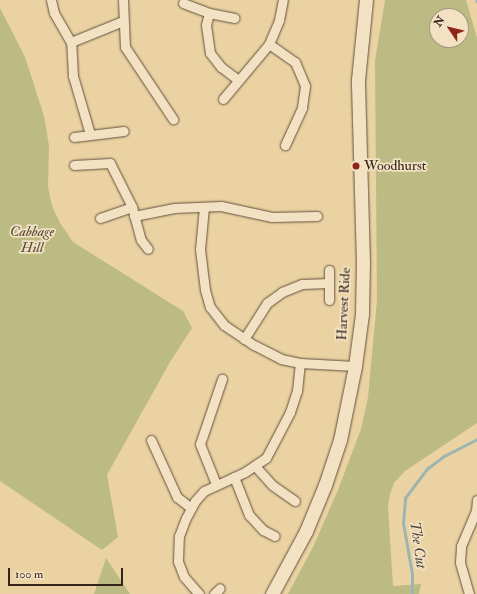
<!DOCTYPE html>
<html>
<head>
<meta charset="utf-8">
<style>
	body { margin:0 }
	#map { position:relative; width:477px; height:594px; overflow:hidden; background:#ebd2a2; font-family:"IM FELL Double Pica",serif }
	div>[style] { position:absolute }
	.green>* { inset:0; background:#bbbb83 }
	.stream>* { height:2.5px; margin:-1.25px; padding:0 1.25px; transform-origin:1.25px; border-radius:1.25px; background:#9db5b1 }
	.roads { filter:drop-shadow(0 0 1px #634f3e) drop-shadow(0 0 1px #634f3e) }
	.street>* { height:9px; margin:-4.5px; padding:0 4.5px; transform-origin:4.5px; border-radius:4.5px; background:#f2e2c3 }
	.secondary>* { height:13px; margin:-6.5px; padding:0 6.5px; transform-origin:6.5px; border-radius:6.5px; background:#f2e2c3 }
	.dots>* { width:11px; height:11px; translate:-50% -50%; box-sizing:border-box; border:2px solid #f2e2c3; border-radius:50% }
	span { translate:-50% -50%; white-space:nowrap; text-align:center; line-height:1.15; -webkit-text-stroke:3.5px #f2e2c3; paint-order:stroke }
	.poi-label { font-size:14px; color:#36231c }
	.left { translate:0 -50%; text-align:left }
	.park-label { font-size:14px; color:#574936; font-style:italic }
	.street-label { font-size:14px; color:#36231c }
	.water-label { font-size:15px; color:#504841; font-style:italic }
	.north { position:absolute; left:429px; top:8px; width:40px; height:40px; box-sizing:border-box; background:#f2e2c3; border:1px solid #a79680; border-radius:50%; rotate:305deg; font-size:11px; font-weight:700; line-height:16px; text-align:center; color:#36231c }
	.north::after { content:''; display:block; margin:auto; width:14px; height:18px; background:#8f2418; clip-path:polygon(50% 0,100% 100%,50% 72%,0 100%) }
	.scale { position:absolute; left:8px; top:568px; width:115px; height:18px; box-sizing:border-box; border:2px solid #36231c; border-top:0; padding-left:5px; font-size:12px; line-height:14px; white-space:nowrap; color:#36231c; -webkit-text-stroke:3px #f2e2c3; paint-order:stroke }
</style>
</head>
<body>
<div id="map">
	<div class="green">
		<i style="clip-path:polygon(evenodd,385px 0,466px 0,477px 38px,477px 423px,405px 471px,394px 483px,390px 494px,388px 507px,393px 586px,421px 584px,419px 594px,288px 594px,313px 547px,338px 490px,361px 429px,368px 397px,377px 301px,375px 61px,385px 0,437px 16px,461px 16px,461px 40px,437px 40px,437px 16px)"></i>
		<i style="clip-path:polygon(0 8px,25px 57px,44px 116px,49px 146px,48px 187px,52px 206px,60px 223px,73px 242px,183px 311px,192px 328px,170px 362px,107px 475px,118px 537px,102px 550px,0 481px)"></i>
		<i style="clip-path:polygon(106px 558px,130px 594px,94px 594px)"></i>
	</div>
	<div class="stream">
		<i style="left:477px;top:0;width:1px;rotate:90deg"></i>
		<i style="left:412px;top:594px;width:20px;rotate:-90deg"></i>
		<i style="left:412px;top:574px;width:52px;rotate:-100deg"></i>
		<i style="left:403px;top:523px;width:25px;rotate:-85deg"></i>
		<i style="left:405px;top:498px;width:38px;rotate:-53deg"></i>
		<i style="left:428px;top:468px;width:20px;rotate:-37deg"></i>
		<i style="left:444px;top:456px;width:37px;rotate:-27deg"></i>
	</div>
	<div class="roads">
		<div class="street">
			<i style="left:51px;top:0;width:13px;rotate:77deg"></i>
			<i style="left:54px;top:13px;width:34px;rotate:60deg"></i>
			<i style="left:123px;top:0;width:47px;rotate:87.6deg"></i>
			<i style="left:125px;top:47px;width:87px;rotate:56.3deg"></i>
			<i style="left:183px;top:3px;width:28px;rotate:21deg"></i>
			<i style="left:209px;top:13px;width:26px;rotate:11deg"></i>
			<i style="left:209px;top:13px;width:12px;rotate:104deg"></i>
			<i style="left:206px;top:25px;width:28px;rotate:82deg"></i>
			<i style="left:210px;top:53px;width:18px;rotate:52deg"></i>
			<i style="left:221px;top:67px;width:21px;rotate:37deg"></i>
			<i style="left:269px;top:44px;width:32px;rotate:35deg"></i>
			<i style="left:295px;top:62px;width:26px;rotate:67deg"></i>
			<i style="left:305px;top:86px;width:22px;rotate:98deg"></i>
			<i style="left:302px;top:108px;width:41px;rotate:114.7deg"></i>
			<i style="left:223px;top:99px;width:72px;rotate:-50.1deg"></i>
			<i style="left:269px;top:44px;width:26px;rotate:-67deg"></i>
			<i style="left:279px;top:20px;width:20px;rotate:-79deg"></i>
			<i style="left:90px;top:134px;width:60px;rotate:-106.3deg"></i>
			<i style="left:73px;top:76px;width:34px;rotate:-93deg"></i>
			<i style="left:71px;top:42px;width:56px;rotate:-22deg"></i>
			<i style="left:74px;top:137px;width:50px;rotate:-6.8deg"></i>
			<i style="left:110px;top:163px;width:49px;rotate:63.4deg"></i>
			<i style="left:132px;top:207px;width:34px;rotate:75deg"></i>
			<i style="left:141px;top:240px;width:11px;rotate:52deg"></i>
			<i style="left:74px;top:165px;width:36px;rotate:-3deg"></i>
			<i style="left:204px;top:207px;width:42px;rotate:95.4deg"></i>
			<i style="left:200px;top:249px;width:41px;rotate:83deg"></i>
			<i style="left:205px;top:290px;width:18px;rotate:74deg"></i>
			<i style="left:210px;top:307px;width:23px;rotate:52deg"></i>
			<i style="left:224px;top:325px;width:36px;rotate:34deg"></i>
			<i style="left:254px;top:345px;width:30px;rotate:27deg"></i>
			<i style="left:281px;top:359px;width:19px;rotate:12deg"></i>
			<i style="left:300px;top:363px;width:55px;rotate:3.1deg"></i>
			<i style="left:134px;top:216px;width:41px;rotate:-11.3deg"></i>
			<i style="left:174px;top:208px;width:47px;rotate:-2.4deg"></i>
			<i style="left:221px;top:206px;width:52px;rotate:12.2deg"></i>
			<i style="left:272px;top:217px;width:45px;rotate:-1.3deg"></i>
			<i style="left:100px;top:218px;width:34px;rotate:-19deg"></i>
			<i style="left:329px;top:300px;width:30px;rotate:-90deg"></i>
			<i style="left:244px;top:339px;width:43px;rotate:-57.4deg"></i>
			<i style="left:267px;top:303px;width:19px;rotate:-36deg"></i>
			<i style="left:282px;top:292px;width:22px;rotate:-22deg"></i>
			<i style="left:302px;top:284px;width:27px;rotate:-2deg"></i>
			<i style="left:151px;top:440px;width:63px;rotate:65.5deg"></i>
			<i style="left:177px;top:497px;width:18px;rotate:38deg"></i>
			<i style="left:255px;top:466px;width:25px;rotate:48deg"></i>
			<i style="left:272px;top:485px;width:28px;rotate:35deg"></i>
			<i style="left:234px;top:477px;width:41px;rotate:68.5deg"></i>
			<i style="left:249px;top:515px;width:21px;rotate:47deg"></i>
			<i style="left:263px;top:530px;width:13px;rotate:27deg"></i>
			<i style="left:216px;top:484px;width:43px;rotate:-111.8deg"></i>
			<i style="left:200px;top:444px;width:69px;rotate:-71.3deg"></i>
			<i style="left:199px;top:594px;width:23px;rotate:-131deg"></i>
			<i style="left:184px;top:577px;width:17px;rotate:-111deg"></i>
			<i style="left:178px;top:561px;width:25px;rotate:-88deg"></i>
			<i style="left:179px;top:536px;width:19px;rotate:-69deg"></i>
			<i style="left:186px;top:518px;width:19px;rotate:-62deg"></i>
			<i style="left:195px;top:501px;width:13px;rotate:-48deg"></i>
			<i style="left:204px;top:491px;width:45px;rotate:-24.9deg"></i>
			<i style="left:245px;top:472px;width:25px;rotate:-34deg"></i>
			<i style="left:266px;top:458px;width:52px;rotate:-62.4deg"></i>
			<i style="left:290px;top:412px;width:22px;rotate:-72deg"></i>
			<i style="left:297px;top:391px;width:28px;rotate:-84deg"></i>
			<i style="left:214px;top:594px;width:8px;rotate:-45deg"></i>
			<i style="left:469px;top:594px;width:33px;rotate:-106deg"></i>
			<i style="left:460px;top:562px;width:16px;rotate:-86deg"></i>
			<i style="left:461px;top:546px;width:38px;rotate:-67deg"></i>
			<i style="left:476px;top:511px;width:11px;rotate:-85deg"></i>
		</div>
		<div class="secondary">
			<i style="left:272px;top:594px;width:72px;rotate:-61.6deg"></i>
			<i style="left:306px;top:531px;width:50px;rotate:-67.6deg"></i>
			<i style="left:325px;top:485px;width:47px;rotate:-71.6deg"></i>
			<i style="left:340px;top:440px;width:76px;rotate:-78.5deg"></i>
			<i style="left:355px;top:366px;width:52px;rotate:-82.3deg"></i>
			<i style="left:362px;top:314px;width:51px;rotate:-88.9deg"></i>
			<i style="left:363px;top:263px;width:183px;rotate:-91.6deg"></i>
			<i style="left:358px;top:80px;width:80px;rotate:-84.3deg"></i>
		</div>
	</div>
	<div class="dots">
		<i style="left:356px;top:166px;background:#8f2418"></i>
	</div>
	<div class="poi-label">
		<span class="left" style="left:364px;top:166px">Woodhurst</span>
	</div>
	<div class="park-label">
		<span style="left:32px;top:240px">Cabbage<br>Hill</span>
	</div>
	<div class="street-label">
		<span style="left:344px;top:304px;rotate:-87deg">Harvest Ride</span>
	</div>
	<div class="water-label">
		<span style="left:418px;top:545px;rotate:82deg">The Cut</span>
	</div>
	<div class="north">N</div>
	<div class="scale">100 m</div>
</div>
</body>
</html>
